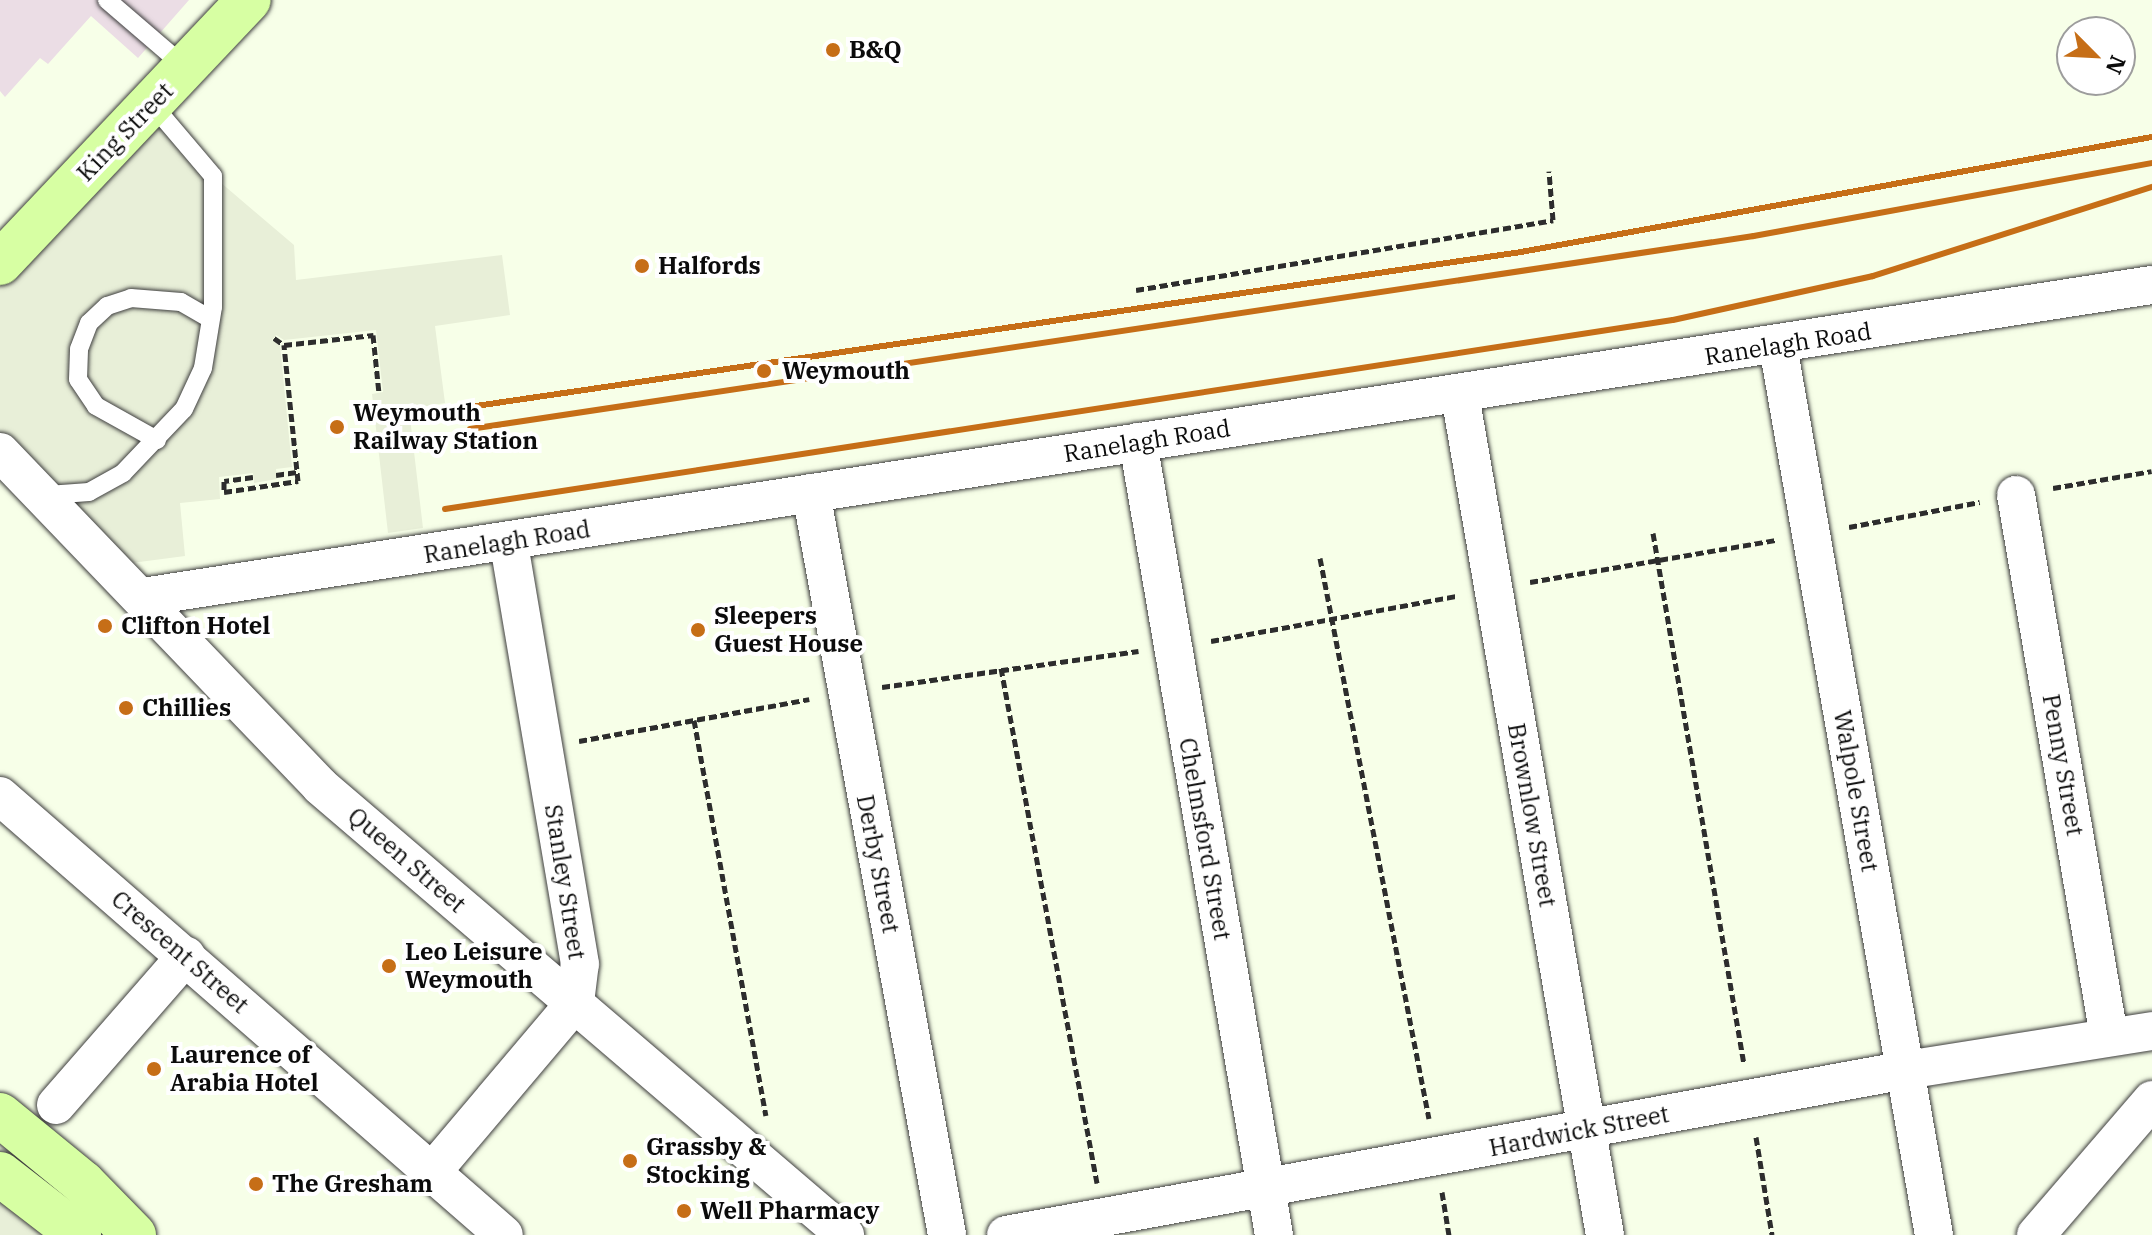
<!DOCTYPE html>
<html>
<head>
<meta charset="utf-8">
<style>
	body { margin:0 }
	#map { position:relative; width:2152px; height:1235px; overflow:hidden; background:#f7ffe8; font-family:"IBM Plex Serif",serif }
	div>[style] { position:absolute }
	.industrial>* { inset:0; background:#ebdde5 }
	.plaza>* { inset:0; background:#e8efd8 }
	.path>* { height:5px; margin-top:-2.5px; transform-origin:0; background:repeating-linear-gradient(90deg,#2d2d2d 0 8px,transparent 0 12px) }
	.roads { filter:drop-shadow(0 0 2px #3e3e3e) drop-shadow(0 0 2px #3e3e3e) }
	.service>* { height:18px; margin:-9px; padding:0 9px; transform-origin:9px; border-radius:9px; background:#fff }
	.minor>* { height:38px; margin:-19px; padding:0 19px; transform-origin:19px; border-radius:19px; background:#fff }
	.secondary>* { height:44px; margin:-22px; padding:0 22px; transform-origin:22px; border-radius:22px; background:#d7ffa3 }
	.rail>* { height:6px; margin:-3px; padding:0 3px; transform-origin:3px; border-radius:3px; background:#c66e17 }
	.dots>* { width:22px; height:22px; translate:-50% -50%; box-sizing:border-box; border:4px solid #fff; border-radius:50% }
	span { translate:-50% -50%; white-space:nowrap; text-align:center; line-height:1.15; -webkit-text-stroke:8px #fff; paint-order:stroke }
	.poi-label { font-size:24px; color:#0b0b0b; font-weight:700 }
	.left { translate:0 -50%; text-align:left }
	.street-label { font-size:24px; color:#0b0b0b }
	.north { position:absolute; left:2056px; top:16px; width:80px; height:80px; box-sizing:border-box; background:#fff; border:2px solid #9d9d9d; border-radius:50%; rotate:114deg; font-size:22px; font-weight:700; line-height:32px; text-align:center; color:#0b0b0b }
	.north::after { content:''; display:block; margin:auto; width:28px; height:36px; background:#c66e17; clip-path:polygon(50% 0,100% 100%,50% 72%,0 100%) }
</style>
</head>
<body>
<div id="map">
	<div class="industrial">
		<i style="clip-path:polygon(0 0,189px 0,138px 58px,91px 16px,48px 64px,40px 58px,5px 97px,0 91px)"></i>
	</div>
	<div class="plaza">
		<i style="clip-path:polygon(149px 112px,213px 176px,294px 245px,296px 280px,502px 255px,510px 315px,435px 326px,445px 403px,409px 409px,423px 528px,388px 533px,372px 394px,383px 392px,376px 330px,284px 340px,276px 335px,272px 340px,280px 345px,292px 467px,276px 469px,277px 479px,254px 483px,253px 473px,219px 477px,220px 499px,180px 503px,185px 556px,124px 564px,0 441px,0 271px)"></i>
		<i style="clip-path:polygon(0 1185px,63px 1235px,0 1235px)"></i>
	</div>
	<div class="path">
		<i style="left:1136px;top:290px;width:423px;rotate:-9.5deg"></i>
		<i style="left:1553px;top:220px;width:49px;rotate:-94.7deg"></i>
		<i style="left:274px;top:338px;width:12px;rotate:35deg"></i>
		<i style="left:276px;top:475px;width:21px;rotate:-8deg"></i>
		<i style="left:253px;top:477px;width:29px;rotate:172deg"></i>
		<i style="left:224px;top:481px;width:11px;rotate:90deg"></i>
		<i style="left:224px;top:492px;width:75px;rotate:-8.5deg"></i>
		<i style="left:298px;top:481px;width:137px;rotate:-95.9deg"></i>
		<i style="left:284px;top:345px;width:90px;rotate:-6.4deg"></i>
		<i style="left:373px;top:335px;width:58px;rotate:84.1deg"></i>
		<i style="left:2053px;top:488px;width:100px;rotate:-9.7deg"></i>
		<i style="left:1849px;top:527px;width:133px;rotate:-10.8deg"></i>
		<i style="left:1653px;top:533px;width:539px;rotate:80.28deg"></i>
		<i style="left:1320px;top:558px;width:571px;rotate:79deg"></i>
		<i style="left:1530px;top:582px;width:250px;rotate:-9.7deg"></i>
		<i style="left:1211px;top:641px;width:250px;rotate:-10.4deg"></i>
		<i style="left:1001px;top:668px;width:524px;rotate:79.44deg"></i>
		<i style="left:882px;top:687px;width:259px;rotate:-8deg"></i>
		<i style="left:694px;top:720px;width:402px;rotate:79.7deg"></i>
		<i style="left:579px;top:741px;width:234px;rotate:-10.3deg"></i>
		<i style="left:1756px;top:1137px;width:99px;rotate:80.7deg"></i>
		<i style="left:1442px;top:1192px;width:44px;rotate:80.8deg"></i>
	</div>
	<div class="roads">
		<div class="service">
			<i style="left:107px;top:0;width:104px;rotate:40.7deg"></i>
			<i style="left:157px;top:440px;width:70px;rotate:-150.9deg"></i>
			<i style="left:96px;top:406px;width:32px;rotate:-124deg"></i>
			<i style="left:78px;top:379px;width:30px;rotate:-88deg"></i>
			<i style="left:79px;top:349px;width:28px;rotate:-69deg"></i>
			<i style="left:89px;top:323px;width:25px;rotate:-43deg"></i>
			<i style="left:107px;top:306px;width:25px;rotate:-18deg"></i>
			<i style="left:131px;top:298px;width:50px;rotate:4.6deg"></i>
			<i style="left:181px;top:302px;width:34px;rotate:30deg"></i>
			<i style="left:48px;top:495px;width:41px;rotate:-4.2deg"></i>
			<i style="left:89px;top:492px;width:39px;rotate:-29deg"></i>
			<i style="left:123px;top:473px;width:88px;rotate:-46.4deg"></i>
			<i style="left:184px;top:409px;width:45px;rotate:-65.1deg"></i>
			<i style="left:203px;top:368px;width:62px;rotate:-80.7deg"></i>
			<i style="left:213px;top:307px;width:131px;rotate:-90deg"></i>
			<i style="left:213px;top:176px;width:94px;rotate:-130.3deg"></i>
		</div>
		<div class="minor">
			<i style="left:1778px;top:346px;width:903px;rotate:80.05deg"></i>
			<i style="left:1460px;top:395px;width:852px;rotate:80.21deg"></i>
			<i style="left:1138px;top:442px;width:805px;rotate:80.27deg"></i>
			<i style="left:0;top:452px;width:463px;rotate:46.2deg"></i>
			<i style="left:320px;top:786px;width:691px;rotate:40.54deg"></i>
			<i style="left:811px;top:493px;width:754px;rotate:79.61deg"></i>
			<i style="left:2016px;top:495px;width:549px;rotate:80.25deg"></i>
			<i style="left:143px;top:597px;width:2033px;rotate:-8.83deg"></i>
			<i style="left:0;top:796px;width:668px;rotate:41.06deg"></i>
			<i style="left:56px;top:1105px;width:198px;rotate:-48.9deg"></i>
			<i style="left:432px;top:1172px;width:221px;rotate:-49.8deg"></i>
			<i style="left:575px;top:1003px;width:39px;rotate:-83deg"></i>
			<i style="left:580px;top:964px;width:427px;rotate:-99.6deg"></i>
			<i style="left:1006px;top:1235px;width:915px;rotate:-10.39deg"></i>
			<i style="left:1906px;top:1070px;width:249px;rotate:-9deg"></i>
			<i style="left:2036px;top:1235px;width:178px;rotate:-49.3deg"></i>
		</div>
		<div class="secondary">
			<i style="left:0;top:263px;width:362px;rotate:-46.6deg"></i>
			<i style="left:0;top:1115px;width:107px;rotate:39.3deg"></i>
			<i style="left:83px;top:1183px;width:73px;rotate:45.6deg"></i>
			<i style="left:0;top:1174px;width:100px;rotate:37.7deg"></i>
		</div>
	</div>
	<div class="rail">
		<i style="left:469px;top:407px;width:1063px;rotate:-8.38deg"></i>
		<i style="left:1521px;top:252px;width:641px;rotate:-10.33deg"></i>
		<i style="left:470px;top:429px;width:1298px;rotate:-8.55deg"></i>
		<i style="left:1754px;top:236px;width:405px;rotate:-10.4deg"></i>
		<i style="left:445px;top:509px;width:1242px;rotate:-8.75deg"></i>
		<i style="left:1673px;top:320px;width:205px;rotate:-12.4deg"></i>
		<i style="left:1873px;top:276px;width:293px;rotate:-17.7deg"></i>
	</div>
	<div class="dots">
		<i style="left:833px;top:50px;background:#c66e17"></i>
		<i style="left:642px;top:266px;background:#c66e17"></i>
		<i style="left:764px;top:371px;background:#c66e17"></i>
		<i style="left:337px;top:427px;background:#c66e17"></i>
		<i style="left:105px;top:626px;background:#c66e17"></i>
		<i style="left:698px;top:630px;background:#c66e17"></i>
		<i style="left:126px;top:708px;background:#c66e17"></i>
		<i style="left:389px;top:966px;background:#c66e17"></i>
		<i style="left:154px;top:1069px;background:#c66e17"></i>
		<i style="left:630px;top:1161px;background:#c66e17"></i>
		<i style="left:256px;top:1184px;background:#c66e17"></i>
		<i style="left:684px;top:1211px;background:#c66e17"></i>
	</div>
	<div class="poi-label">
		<span class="left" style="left:849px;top:50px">B&amp;Q</span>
		<span class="left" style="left:658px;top:266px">Halfords</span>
		<span class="left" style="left:782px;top:371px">Weymouth</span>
		<span class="left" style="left:353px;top:427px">Weymouth<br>Railway Station</span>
		<span class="left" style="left:714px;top:630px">Sleepers<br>Guest House</span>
		<span class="left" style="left:121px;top:626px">Clifton Hotel</span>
		<span class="left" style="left:142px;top:708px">Chillies</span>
		<span class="left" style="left:405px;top:966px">Leo Leisure<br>Weymouth</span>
		<span class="left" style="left:170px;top:1069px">Laurence of<br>Arabia Hotel</span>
		<span class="left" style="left:646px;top:1161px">Grassby &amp;<br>Stocking</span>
		<span class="left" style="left:272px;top:1184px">The Gresham</span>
		<span class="left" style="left:700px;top:1211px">Well Pharmacy</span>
	</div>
	<div class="street-label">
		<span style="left:125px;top:132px;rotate:-46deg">King Street</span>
		<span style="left:1788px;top:344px;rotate:-9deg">Ranelagh Road</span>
		<span style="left:1147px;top:441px;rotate:-9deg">Ranelagh Road</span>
		<span style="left:507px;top:542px;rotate:-9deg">Ranelagh Road</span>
		<span style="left:2063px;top:765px;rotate:80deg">Penny Street</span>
		<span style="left:1856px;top:791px;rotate:80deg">Walpole Street</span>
		<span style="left:1532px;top:815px;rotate:80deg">Brownlow Street</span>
		<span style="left:1205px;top:839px;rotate:80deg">Chelmsford Street</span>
		<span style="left:407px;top:860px;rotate:41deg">Queen Street</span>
		<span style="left:878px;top:864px;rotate:79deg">Derby Street</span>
		<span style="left:565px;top:882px;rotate:81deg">Stanley Street</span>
		<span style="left:180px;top:952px;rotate:41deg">Crescent Street</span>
		<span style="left:1579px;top:1131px;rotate:-11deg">Hardwick Street</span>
	</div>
	<div class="north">N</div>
</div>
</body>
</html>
